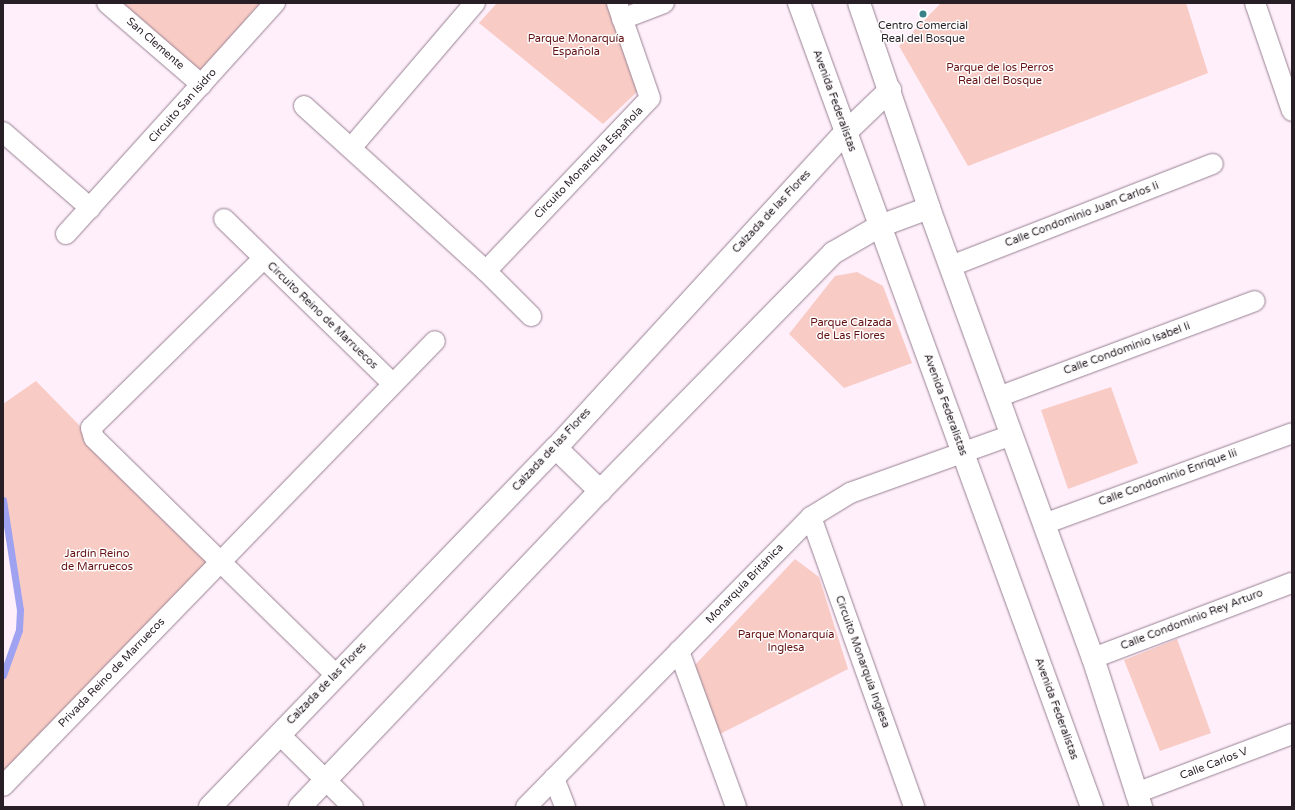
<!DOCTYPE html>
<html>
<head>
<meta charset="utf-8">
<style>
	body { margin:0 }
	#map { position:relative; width:1295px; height:810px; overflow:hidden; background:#ffeffb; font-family:"Varela Round",sans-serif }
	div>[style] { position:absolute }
	.green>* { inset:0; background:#f8cbc5 }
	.stream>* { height:7px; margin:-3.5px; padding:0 3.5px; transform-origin:3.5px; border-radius:3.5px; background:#9fa1f1 }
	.roads { filter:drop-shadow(0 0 1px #978092) drop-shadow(0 0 1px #978092) }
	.minor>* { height:20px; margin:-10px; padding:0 10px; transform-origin:10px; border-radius:10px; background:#fff }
	.tertiary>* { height:22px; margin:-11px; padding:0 11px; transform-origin:11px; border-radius:11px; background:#fff }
	.dots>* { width:11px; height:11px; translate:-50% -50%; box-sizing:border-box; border:2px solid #fff; border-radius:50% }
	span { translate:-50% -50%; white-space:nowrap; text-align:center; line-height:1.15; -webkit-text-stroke:3px #fff; paint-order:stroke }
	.poi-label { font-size:11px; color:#281f26 }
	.park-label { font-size:11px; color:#641112 }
	.street-label { font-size:11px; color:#281f26 }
	.frame { position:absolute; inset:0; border:4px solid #281f26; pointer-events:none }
</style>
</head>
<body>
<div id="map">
	<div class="green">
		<i style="clip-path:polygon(121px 3px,260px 3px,201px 71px)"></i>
		<i style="clip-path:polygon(497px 3px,607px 3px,638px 91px,603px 124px,479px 23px)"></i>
		<i style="clip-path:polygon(941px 3px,1186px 3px,1208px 73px,968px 166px,899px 46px)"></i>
		<i style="clip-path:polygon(857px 272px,883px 286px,912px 363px,844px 388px,789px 334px,835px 276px)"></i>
		<i style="clip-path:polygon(36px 381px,212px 561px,3px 782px,3px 675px,19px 630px,20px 610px,3px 500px,3px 404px)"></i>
		<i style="clip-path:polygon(1111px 387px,1138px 463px,1068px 489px,1041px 410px)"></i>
		<i style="clip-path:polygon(795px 559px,819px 577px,848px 669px,720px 734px,695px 665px)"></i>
		<i style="clip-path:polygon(1177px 639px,1211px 733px,1160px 751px,1124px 660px)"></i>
	</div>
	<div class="stream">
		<i style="left:3px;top:500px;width:111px;rotate:81.2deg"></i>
		<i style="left:20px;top:610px;width:20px;rotate:93deg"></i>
		<i style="left:19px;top:630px;width:48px;rotate:109.6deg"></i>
	</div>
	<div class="roads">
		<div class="minor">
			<i style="left:107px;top:3px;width:125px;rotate:40.8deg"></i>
			<i style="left:1255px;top:3px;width:114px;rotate:71.1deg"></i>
			<i style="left:622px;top:19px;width:45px;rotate:-20.9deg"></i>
			<i style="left:304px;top:106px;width:246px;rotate:42.2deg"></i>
			<i style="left:486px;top:271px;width:64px;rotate:45deg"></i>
			<i style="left:3px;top:132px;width:116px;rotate:41.1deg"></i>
			<i style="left:351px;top:148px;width:191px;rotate:-49.5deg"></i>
			<i style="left:224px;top:219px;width:235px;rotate:44.3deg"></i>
			<i style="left:66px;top:234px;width:312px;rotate:-47.9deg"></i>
			<i style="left:263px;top:259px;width:241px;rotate:135.5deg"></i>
			<i style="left:91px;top:428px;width:10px;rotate:73deg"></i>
			<i style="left:94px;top:438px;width:339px;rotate:44.4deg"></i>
			<i style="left:951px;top:266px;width:281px;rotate:-21.3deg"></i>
			<i style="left:486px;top:271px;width:238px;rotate:-46.5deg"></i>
			<i style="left:650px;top:98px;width:101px;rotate:-109.2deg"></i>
			<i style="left:998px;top:397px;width:274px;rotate:-20.5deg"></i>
			<i style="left:811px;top:517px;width:308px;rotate:70.4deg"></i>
			<i style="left:1044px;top:524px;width:264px;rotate:-20.1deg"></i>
			<i style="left:679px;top:651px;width:166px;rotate:69.9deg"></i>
			<i style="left:1093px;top:658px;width:213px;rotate:-20.7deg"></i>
			<i style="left:279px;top:734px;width:104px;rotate:44.6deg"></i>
			<i style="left:554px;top:778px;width:31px;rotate:69deg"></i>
			<i style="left:3px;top:786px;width:620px;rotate:-45.85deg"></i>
			<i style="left:1136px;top:793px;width:167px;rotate:-20.7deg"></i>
			<i style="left:526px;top:807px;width:407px;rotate:-45.5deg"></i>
			<i style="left:811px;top:517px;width:46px;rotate:-31.6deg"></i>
			<i style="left:850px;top:493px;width:172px;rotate:-19.7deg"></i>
		</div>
		<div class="tertiary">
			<i style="left:799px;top:3px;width:856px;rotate:69.98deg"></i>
			<i style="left:859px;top:3px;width:217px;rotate:71.1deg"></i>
			<i style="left:929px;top:208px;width:479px;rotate:70deg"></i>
			<i style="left:1093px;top:658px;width:157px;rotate:72.1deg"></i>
			<i style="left:556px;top:448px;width:62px;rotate:44.3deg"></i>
			<i style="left:210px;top:807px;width:499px;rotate:-46.1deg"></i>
			<i style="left:556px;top:448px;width:429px;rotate:-47.5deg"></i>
			<i style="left:846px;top:132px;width:61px;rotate:-43.7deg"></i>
			<i style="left:300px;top:807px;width:436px;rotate:-46.5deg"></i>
			<i style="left:600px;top:491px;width:333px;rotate:-45.6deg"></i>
			<i style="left:833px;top:253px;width:54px;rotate:-29.9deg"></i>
			<i style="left:880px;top:226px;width:52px;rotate:-20.2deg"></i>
		</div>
	</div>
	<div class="dots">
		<i style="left:923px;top:14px;background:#3a8289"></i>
	</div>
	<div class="poi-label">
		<span style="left:923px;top:33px">Centro Comercial<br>Real del Bosque</span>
	</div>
	<div class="park-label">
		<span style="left:576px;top:46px">Parque Monarquía<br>Española</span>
		<span style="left:1000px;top:75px">Parque de los Perros<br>Real del Bosque</span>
		<span style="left:851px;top:330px">Parque Calzada<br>de Las Flores</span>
		<span style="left:97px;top:561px">Jardín Reino<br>de Marruecos</span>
		<span style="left:786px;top:642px">Parque Monarquía<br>Inglesa</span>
	</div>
	<div class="street-label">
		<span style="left:155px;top:44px;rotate:41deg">San Clemente</span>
		<span style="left:834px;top:101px;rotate:70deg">Avenida Federalistas</span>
		<span style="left:183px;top:106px;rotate:-48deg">Circuito San Isidro</span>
		<span style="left:589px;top:163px;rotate:-46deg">Circuito Monarquía Española</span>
		<span style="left:772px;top:212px;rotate:-47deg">Calzada de las Flores</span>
		<span style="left:1082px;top:215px;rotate:-21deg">Calle Condominio Juan Carlos Ii</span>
		<span style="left:322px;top:316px;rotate:44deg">Circuito Reino de Marruecos</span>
		<span style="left:1127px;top:349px;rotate:-20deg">Calle Condominio Isabel Ii</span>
		<span style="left:945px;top:405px;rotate:70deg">Avenida Federalistas</span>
		<span style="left:552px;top:450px;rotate:-47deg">Calzada de las Flores</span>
		<span style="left:1168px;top:478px;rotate:-20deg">Calle Condominio Enrique Iii</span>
		<span style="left:745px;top:584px;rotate:-46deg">Monarquía Británica</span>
		<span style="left:1192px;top:620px;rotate:-21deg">Calle Condominio Rey Arturo</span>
		<span style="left:862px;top:662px;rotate:70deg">Circuito Monarquía Inglesa</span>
		<span style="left:112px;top:673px;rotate:-46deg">Privada Reino de Marruecos</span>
		<span style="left:327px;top:684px;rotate:-46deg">Calzada de las Flores</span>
		<span style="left:1056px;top:709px;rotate:70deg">Avenida Federalistas</span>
		<span style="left:1214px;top:764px;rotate:-21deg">Calle Carlos V</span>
	</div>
	<div class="frame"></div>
</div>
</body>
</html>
